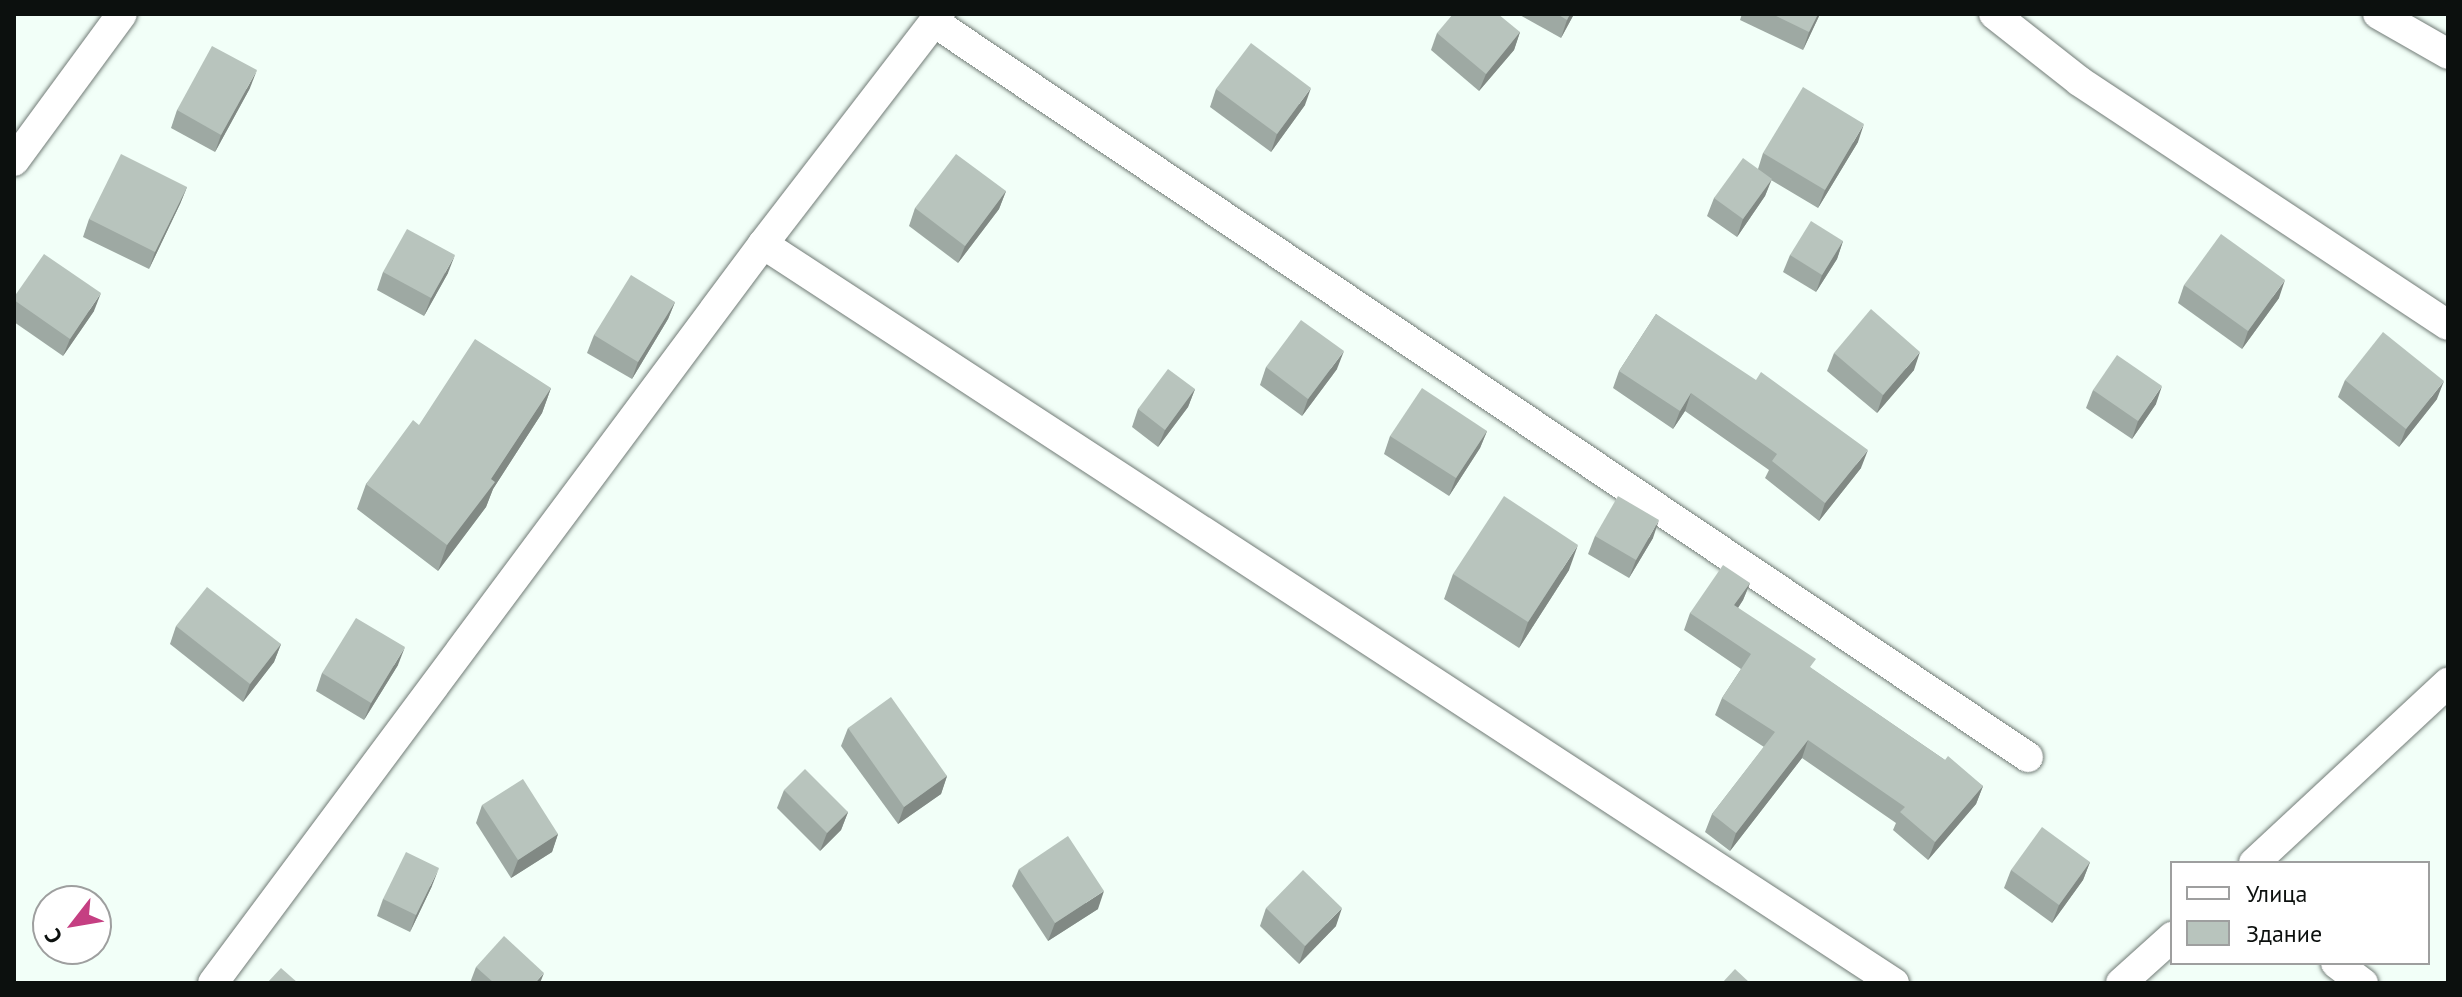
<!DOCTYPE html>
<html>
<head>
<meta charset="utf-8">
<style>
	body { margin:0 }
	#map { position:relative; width:2462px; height:997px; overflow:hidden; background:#f2fff8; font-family:"PT Sans",sans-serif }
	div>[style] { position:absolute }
	.roads { filter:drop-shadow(0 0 2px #727c77) drop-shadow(0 0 2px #727c77) }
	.minor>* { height:30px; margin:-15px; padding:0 15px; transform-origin:15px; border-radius:15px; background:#fff }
	.wall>* { inset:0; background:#9ea9a3 }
	.shaded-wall>* { inset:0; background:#818984 }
	.building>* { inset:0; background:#b8c4bd }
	span { translate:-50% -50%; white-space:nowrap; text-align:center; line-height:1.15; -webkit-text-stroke:6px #fff; paint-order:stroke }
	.frame { position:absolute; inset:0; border:16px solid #0c100e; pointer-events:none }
	.legend { position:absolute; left:2170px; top:861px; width:260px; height:104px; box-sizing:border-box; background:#fff; border:2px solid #9e9f9f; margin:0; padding:10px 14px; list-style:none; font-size:24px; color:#0c100e }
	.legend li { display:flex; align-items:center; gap:16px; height:40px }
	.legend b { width:40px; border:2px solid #9e9f9f }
	.north { position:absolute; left:32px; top:885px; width:80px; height:80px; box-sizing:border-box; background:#fff; border:2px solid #9e9f9f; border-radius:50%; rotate:239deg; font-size:22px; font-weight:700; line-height:32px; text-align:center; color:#0c100e }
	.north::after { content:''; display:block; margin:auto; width:28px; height:36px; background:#c53f82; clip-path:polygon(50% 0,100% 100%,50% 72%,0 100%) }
</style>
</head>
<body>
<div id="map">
	<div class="roads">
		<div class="minor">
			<i style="left:1994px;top:14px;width:108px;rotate:38.2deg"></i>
			<i style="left:2079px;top:81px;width:442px;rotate:33.5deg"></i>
			<i style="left:2378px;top:14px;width:81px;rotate:29.7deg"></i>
			<i style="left:934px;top:22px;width:1318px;rotate:33.9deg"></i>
			<i style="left:14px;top:161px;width:182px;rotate:-53.7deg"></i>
			<i style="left:763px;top:244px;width:290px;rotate:-52.4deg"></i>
			<i style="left:2254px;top:863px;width:265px;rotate:-42.9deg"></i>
			<i style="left:2336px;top:963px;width:34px;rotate:37deg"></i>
			<i style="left:213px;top:983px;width:921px;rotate:-53.34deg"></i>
			<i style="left:763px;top:244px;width:1351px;rotate:33.16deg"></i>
			<i style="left:2121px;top:983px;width:69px;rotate:-42deg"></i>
		</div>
	</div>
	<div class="wall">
		<i style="clip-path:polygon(1518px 14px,1574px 14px,1561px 38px)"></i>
		<i style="clip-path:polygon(1742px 14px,1820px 14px,1803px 50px,1740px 20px)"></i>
		<i style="clip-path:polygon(1520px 32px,1514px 50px,1479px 91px,1431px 50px,1437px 33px)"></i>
		<i style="clip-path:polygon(250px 88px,215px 152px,171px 128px,177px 110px)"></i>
		<i style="clip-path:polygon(1216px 89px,1305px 105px,1271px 152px,1210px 107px)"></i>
		<i style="clip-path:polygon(1858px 142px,1818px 208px,1771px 180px,1765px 196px,1737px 237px,1707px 216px,1714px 198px,1758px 169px,1763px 153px)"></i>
		<i style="clip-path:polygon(187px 187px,180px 204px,149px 269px,83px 237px,89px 219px)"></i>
		<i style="clip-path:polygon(1006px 191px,999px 209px,958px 263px,909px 226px,915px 208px)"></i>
		<i style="clip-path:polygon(1843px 241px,1837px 259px,1816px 292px,1783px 272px,1790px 255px)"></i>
		<i style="clip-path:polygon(383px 272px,448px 273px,424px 316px,377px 290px)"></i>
		<i style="clip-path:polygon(2184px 285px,2279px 298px,2242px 349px,2178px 303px)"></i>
		<i style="clip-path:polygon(14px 297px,94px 311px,63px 356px,14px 322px)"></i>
		<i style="clip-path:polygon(675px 302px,668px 319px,632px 379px,587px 353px,594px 335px)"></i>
		<i style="clip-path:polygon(1656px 314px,1861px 468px,1819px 521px,1765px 478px,1769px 470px,1685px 411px,1673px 429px,1613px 388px,1619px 371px)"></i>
		<i style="clip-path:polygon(1834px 353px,1914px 370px,1877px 413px,1827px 371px)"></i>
		<i style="clip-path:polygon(1266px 367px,1337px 369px,1302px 416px,1260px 385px)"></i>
		<i style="clip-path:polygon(2345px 380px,2437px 399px,2399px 447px,2338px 397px)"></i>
		<i style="clip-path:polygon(551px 388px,542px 413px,493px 489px,486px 507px,438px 571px,357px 509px,366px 484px,419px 425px)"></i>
		<i style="clip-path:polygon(1195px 389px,1188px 407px,1158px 447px,1132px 427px,1138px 409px)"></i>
		<i style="clip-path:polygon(2093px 390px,2156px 404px,2132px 439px,2086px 408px)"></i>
		<i style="clip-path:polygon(1487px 431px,1480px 448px,1449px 496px,1384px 454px,1390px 436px)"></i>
		<i style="clip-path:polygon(1595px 536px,1653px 538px,1629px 578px,1588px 554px)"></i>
		<i style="clip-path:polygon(1569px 570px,1519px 648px,1444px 599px,1453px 574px)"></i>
		<i style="clip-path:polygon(1750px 583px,1743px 600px,1738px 608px,1812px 669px,1983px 786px,1976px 804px,1928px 860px,1893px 830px,1896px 823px,1802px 758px,1730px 851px,1705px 832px,1712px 814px,1764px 747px,1715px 715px,1722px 698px,1741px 669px,1684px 630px,1690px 613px)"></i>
		<i style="clip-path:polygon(176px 626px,281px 644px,274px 662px,243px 702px,170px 644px)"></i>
		<i style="clip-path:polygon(398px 665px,364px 720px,316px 691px,322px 673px)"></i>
		<i style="clip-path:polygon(848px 728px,947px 776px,941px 794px,898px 824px,841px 746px)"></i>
		<i style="clip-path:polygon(784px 790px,848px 812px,841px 830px,820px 851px,777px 808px)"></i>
		<i style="clip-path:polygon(482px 805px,558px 834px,552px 852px,511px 878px,476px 823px)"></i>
		<i style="clip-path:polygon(2090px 862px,2083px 880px,2052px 923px,2004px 888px,2011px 870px)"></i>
		<i style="clip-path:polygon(1019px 869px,1098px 909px,1048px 941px,1012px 886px)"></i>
		<i style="clip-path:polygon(432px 886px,410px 932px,377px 916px,383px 899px)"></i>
		<i style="clip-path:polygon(1266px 908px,1336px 926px,1299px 964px,1260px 926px)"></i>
		<i style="clip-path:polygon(476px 967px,540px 983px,470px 983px)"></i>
	</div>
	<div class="shaded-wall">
		<i style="clip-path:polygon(1570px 14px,1574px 14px,1561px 38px,1567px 20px)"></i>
		<i style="clip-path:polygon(1818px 14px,1820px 14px,1803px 50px,1809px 32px)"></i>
		<i style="clip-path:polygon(1520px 32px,1514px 50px,1479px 91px,1486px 74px)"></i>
		<i style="clip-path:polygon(257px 70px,250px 88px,215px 152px,221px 135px)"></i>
		<i style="clip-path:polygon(1311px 88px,1305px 105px,1271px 152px,1277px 134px)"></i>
		<i style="clip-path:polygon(1864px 124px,1858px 142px,1818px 208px,1825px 190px)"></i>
		<i style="clip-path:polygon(1772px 179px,1765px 196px,1737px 237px,1743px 219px)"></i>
		<i style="clip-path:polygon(187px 187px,180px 204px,149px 269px,155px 252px)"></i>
		<i style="clip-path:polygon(1006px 191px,999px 209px,958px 263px,965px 246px)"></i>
		<i style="clip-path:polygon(1843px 241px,1837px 259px,1816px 292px,1822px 275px)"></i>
		<i style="clip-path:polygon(455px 255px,448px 273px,424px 316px,431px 298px)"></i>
		<i style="clip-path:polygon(2285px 280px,2279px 298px,2242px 349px,2248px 331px)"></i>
		<i style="clip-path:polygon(101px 293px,94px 311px,63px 356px,70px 339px)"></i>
		<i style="clip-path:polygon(675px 302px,668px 319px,632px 379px,638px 362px)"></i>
		<i style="clip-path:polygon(1344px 351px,1337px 369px,1302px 416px,1308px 399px)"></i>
		<i style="clip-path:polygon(1920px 352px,1914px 370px,1877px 413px,1883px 395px)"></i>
		<i style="clip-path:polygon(2444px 381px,2437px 399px,2399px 447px,2406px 429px)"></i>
		<i style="clip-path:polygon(2162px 386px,2156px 404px,2132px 439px,2138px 421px)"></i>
		<i style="clip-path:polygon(551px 388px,542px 413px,493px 489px,486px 507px,438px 571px,447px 545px)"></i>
		<i style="clip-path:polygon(1195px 389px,1188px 407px,1158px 447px,1165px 430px)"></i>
		<i style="clip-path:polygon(1691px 393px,1685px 411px,1673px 429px,1680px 411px)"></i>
		<i style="clip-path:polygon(1487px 431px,1480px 448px,1449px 496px,1456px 478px)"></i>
		<i style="clip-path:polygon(1868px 450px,1861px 468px,1819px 521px,1825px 503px)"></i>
		<i style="clip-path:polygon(1659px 520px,1653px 538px,1629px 578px,1636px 560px)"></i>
		<i style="clip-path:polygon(1578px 545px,1569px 570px,1519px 648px,1528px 622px)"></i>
		<i style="clip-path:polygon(1750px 583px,1743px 600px,1728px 623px,1734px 605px)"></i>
		<i style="clip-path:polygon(281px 644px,274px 662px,243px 702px,250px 684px)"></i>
		<i style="clip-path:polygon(405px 647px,398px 665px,364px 720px,371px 703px)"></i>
		<i style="clip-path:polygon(1808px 740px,1802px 758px,1730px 851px,1736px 833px)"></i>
		<i style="clip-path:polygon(947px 776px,941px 794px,898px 824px,904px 807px)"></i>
		<i style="clip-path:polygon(1983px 786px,1976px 804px,1928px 860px,1935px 842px)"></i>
		<i style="clip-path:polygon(848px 812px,841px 830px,820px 851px,827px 833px)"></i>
		<i style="clip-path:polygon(558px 834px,552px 852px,511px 878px,518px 860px)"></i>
		<i style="clip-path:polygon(2090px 862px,2083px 880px,2052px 923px,2059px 905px)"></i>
		<i style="clip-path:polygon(439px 868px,432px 886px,410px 932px,416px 915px)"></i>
		<i style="clip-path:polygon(1104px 891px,1098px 909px,1048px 941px,1055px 923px)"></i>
		<i style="clip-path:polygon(1342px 908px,1336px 926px,1299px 964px,1305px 946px)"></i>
		<i style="clip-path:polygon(544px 973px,540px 983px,535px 983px)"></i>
	</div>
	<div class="building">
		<i style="clip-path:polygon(1453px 14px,1498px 14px,1520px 32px,1486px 74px,1437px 33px)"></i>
		<i style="clip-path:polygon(1557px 14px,1570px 14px,1567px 20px)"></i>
		<i style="clip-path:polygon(1772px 14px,1818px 14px,1809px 32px)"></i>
		<i style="clip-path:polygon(1251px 43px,1311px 88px,1277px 134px,1216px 89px)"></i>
		<i style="clip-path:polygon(212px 46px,257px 70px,221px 135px,177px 110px)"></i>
		<i style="clip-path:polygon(1803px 87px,1864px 124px,1825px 190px,1763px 153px)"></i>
		<i style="clip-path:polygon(121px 154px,187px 187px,155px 252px,89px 219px)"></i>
		<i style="clip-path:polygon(956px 154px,1006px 191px,965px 246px,915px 208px)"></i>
		<i style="clip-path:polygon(1743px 158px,1772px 179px,1743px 219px,1714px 198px)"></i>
		<i style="clip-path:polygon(1811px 221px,1843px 241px,1822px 275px,1790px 255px)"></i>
		<i style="clip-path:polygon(407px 229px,455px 255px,431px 298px,383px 272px)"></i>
		<i style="clip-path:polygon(2221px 234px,2285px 280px,2248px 331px,2184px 285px)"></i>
		<i style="clip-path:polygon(44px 254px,101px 293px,70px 339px,14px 300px,14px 297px)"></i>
		<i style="clip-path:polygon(631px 275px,675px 302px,638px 362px,594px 335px)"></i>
		<i style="clip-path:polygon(1871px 309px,1920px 352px,1883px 395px,1834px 353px)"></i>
		<i style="clip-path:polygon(1656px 314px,1756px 380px,1761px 372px,1868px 450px,1825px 503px,1772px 461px,1777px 454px,1691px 393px,1680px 411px,1619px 371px)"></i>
		<i style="clip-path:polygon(1301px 320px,1344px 351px,1308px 399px,1266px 367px)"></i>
		<i style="clip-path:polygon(2383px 332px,2444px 381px,2406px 429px,2345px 380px)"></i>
		<i style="clip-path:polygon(475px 339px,551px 388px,491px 479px,495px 482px,447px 545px,366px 484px,413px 420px,419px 425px)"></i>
		<i style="clip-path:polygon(2117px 355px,2162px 386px,2138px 421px,2093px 390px)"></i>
		<i style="clip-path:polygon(1168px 369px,1195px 389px,1165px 430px,1138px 409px)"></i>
		<i style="clip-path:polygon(1422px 388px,1487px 431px,1456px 478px,1390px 436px)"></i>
		<i style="clip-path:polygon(1504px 496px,1578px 545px,1528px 622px,1453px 574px)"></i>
		<i style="clip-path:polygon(1618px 496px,1659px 520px,1636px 560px,1595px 536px)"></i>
		<i style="clip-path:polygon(1723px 565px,1750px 583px,1734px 605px,1816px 659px,1810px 667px,1945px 760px,1948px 756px,1983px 786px,1935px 842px,1900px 812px,1905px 807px,1808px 740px,1736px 833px,1712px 814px,1775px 732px,1722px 698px,1751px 654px,1690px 613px)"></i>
		<i style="clip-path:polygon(207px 587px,281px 644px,250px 684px,176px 626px)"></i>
		<i style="clip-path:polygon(356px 618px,405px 647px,371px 703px,322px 673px)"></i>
		<i style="clip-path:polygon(891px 697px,947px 776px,904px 807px,848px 728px)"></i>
		<i style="clip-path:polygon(805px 769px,848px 812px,827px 833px,784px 790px)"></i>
		<i style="clip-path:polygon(523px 779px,558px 834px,518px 860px,482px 805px)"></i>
		<i style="clip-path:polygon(2042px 827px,2090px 862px,2059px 905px,2011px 870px)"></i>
		<i style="clip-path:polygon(1068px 836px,1104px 891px,1055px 923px,1019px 869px)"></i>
		<i style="clip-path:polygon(406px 852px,439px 868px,416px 915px,383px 899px)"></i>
		<i style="clip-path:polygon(1303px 870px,1342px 908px,1305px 946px,1266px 908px)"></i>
		<i style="clip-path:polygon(504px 936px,544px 973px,535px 983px,494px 983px,476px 967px)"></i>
		<i style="clip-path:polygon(281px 968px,298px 983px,267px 983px)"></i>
		<i style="clip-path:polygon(1735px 969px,1750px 983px,1722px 983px)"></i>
	</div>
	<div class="frame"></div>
	<ul class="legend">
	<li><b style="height:10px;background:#fff"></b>Улица</li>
	<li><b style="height:22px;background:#b8c4bd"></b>Здание</li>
	</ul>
	<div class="north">С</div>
</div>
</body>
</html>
